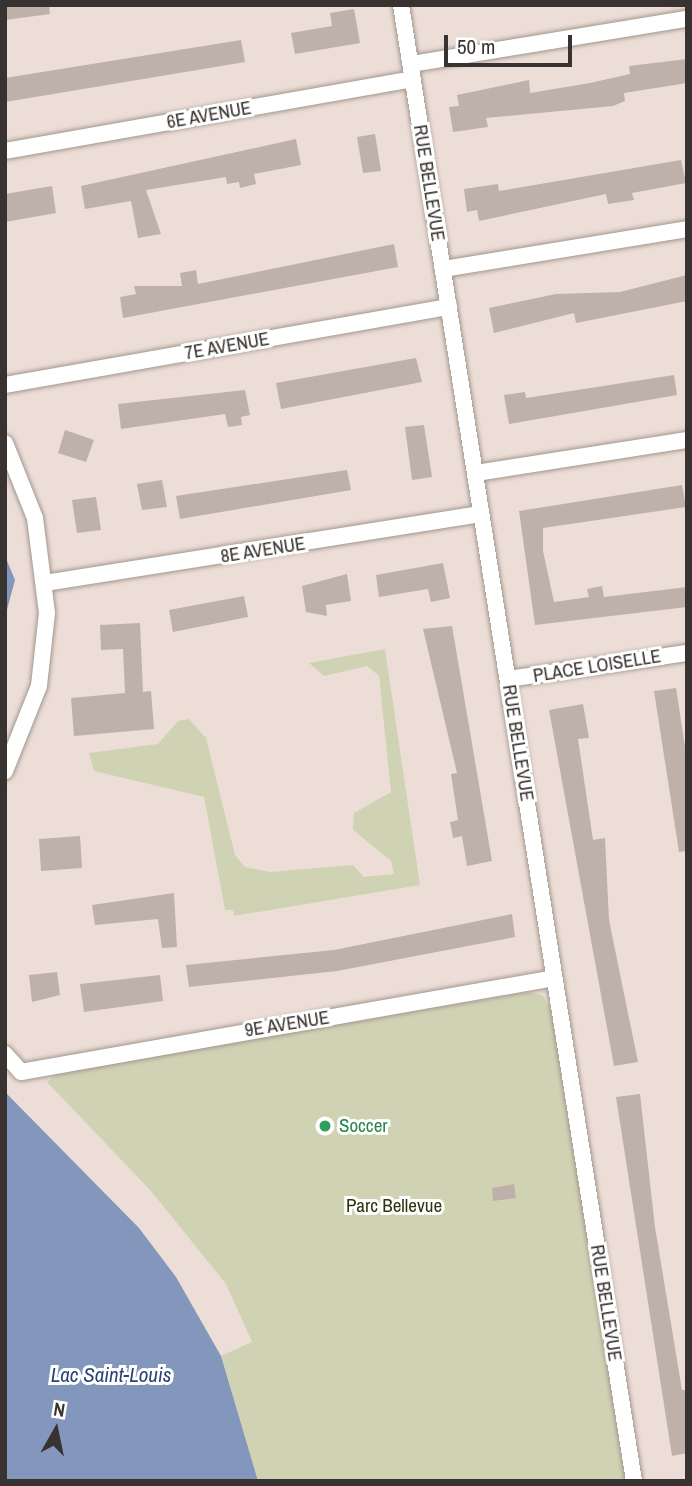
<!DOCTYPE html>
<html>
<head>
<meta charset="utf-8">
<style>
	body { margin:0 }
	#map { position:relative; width:692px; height:1486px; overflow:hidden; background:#ecded6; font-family:"Archivo Narrow",sans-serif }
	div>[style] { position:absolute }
	.green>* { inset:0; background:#d0d3b3 }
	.water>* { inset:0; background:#8396bc }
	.building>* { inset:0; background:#beb1a9 }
	.roads { filter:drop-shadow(0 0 2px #a2968e) drop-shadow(0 0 2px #a2968e) }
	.minor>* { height:16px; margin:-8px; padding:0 8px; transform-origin:8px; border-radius:8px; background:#fff }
	.dots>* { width:19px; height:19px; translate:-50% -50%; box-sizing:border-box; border:4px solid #fff; border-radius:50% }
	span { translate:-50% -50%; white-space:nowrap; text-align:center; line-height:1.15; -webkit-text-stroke:6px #fff; paint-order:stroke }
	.street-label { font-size:19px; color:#383330 }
	.leisure-label { font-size:19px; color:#27864d }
	.left { translate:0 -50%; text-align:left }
	.park-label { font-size:19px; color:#30320e }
	.water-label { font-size:21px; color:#2c4376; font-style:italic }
	.frame { position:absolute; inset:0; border:7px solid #383330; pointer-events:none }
	.north { position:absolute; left:21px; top:1395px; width:70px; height:70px; -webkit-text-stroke:5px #fff; paint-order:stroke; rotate:9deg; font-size:19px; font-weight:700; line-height:28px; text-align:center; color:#383330 }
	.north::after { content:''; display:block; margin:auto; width:24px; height:32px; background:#383330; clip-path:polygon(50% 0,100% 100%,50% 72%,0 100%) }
	.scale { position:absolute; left:444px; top:35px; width:128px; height:32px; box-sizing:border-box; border:4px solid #383330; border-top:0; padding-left:9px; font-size:21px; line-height:24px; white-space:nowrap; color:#383330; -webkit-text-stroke:5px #fff; paint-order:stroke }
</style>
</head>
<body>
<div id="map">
	<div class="green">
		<i style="clip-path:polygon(385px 649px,420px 885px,234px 916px,233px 910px,225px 910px,204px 797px,94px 771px,89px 753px,158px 744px,178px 721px,189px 719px,206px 738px,235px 855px,245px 867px,270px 872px,353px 865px,364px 877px,394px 874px,391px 861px,353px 830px,354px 813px,391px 792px,379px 676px,367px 666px,324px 676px,309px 663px)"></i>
		<i style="clip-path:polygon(529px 992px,542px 995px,551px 1009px,626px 1481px,258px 1481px,221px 1356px,252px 1342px,226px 1284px,151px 1191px,47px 1082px,61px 1071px)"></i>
	</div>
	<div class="water">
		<i style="clip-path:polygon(5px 556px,15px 580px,5px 617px)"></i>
		<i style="clip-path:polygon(5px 1092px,139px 1228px,176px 1277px,221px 1356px,258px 1481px,5px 1481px)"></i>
	</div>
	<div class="building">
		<i style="clip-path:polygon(5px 5px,49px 5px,50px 14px,5px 20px)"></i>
		<i style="clip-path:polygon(354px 9px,360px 43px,295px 54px,291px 33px,332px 26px,330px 13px)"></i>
		<i style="clip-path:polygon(241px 40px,245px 62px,5px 102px,5px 78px)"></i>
		<i style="clip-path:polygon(687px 59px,687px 83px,624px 93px,625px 101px,613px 106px,486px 118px,488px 127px,453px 132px,449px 107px,459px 106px,457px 95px,529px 80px,530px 93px,590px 83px,630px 74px,629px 66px)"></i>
		<i style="clip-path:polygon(375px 134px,381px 171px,363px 173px,357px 137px)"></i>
		<i style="clip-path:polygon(296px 139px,301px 165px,254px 174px,256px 184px,240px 188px,239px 182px,227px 184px,226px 177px,146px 190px,161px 234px,138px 238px,131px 201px,85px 209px,81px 186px)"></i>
		<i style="clip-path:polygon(681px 160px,686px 183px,632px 193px,634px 200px,608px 204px,606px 194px,479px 221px,477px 210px,467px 212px,464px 189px,498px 184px,499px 191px)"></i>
		<i style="clip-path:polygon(52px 186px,56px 213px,5px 222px,5px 194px)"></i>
		<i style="clip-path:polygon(394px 244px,398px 267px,123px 318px,120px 297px,136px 294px,134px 286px,182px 286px,180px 273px,196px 270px,198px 284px)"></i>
		<i style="clip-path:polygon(687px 275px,687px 301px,576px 323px,574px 313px,494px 333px,489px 308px,556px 294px,620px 292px)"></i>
		<i style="clip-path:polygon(416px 358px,422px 382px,281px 409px,276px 383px)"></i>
		<i style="clip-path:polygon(674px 375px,677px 395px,509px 424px,504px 395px,525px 392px,526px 398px)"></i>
		<i style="clip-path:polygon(245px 390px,250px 415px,241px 417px,242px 425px,228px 427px,225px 414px,121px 429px,118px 404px)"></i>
		<i style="clip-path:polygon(424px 425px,432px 477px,412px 480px,405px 427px)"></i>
		<i style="clip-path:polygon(65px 430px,94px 440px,86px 462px,58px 453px)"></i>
		<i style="clip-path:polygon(347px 470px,351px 490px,180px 519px,176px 496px)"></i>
		<i style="clip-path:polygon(162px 480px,167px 507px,142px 510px,137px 484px)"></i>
		<i style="clip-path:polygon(682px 485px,686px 507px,543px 528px,543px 551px,554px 602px,589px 597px,587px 589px,602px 586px,604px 597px,687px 587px,687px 607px,535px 625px,519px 511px)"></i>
		<i style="clip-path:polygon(96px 497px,101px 530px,77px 533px,72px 500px)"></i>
		<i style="clip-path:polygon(443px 563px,450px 598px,431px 602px,428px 589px,379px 597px,376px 575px)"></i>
		<i style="clip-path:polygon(347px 574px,351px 601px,326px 605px,327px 616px,306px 612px,302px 586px)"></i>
		<i style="clip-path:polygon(244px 596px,248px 617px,173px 632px,169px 610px)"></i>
		<i style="clip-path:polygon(140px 623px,143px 692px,151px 691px,154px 729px,74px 736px,71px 698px,125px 693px,123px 649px,101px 650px,100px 625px)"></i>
		<i style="clip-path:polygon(452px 626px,492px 861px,467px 866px,462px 836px,453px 838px,450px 822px,458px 820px,451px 774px,457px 773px,423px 629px)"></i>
		<i style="clip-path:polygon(676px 688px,687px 760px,687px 851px,679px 852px,654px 691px)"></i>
		<i style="clip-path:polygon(583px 704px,589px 738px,578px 739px,593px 840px,605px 838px,609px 920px,638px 1062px,614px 1066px,549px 710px)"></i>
		<i style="clip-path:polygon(80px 836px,82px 868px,41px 871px,39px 839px)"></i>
		<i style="clip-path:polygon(174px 893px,177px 947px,162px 948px,158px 919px,95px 925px,92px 905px)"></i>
		<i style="clip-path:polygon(512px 914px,515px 937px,337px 971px,189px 987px,186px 965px,334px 950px)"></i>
		<i style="clip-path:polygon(57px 972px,60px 995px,32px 1002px,29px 975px)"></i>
		<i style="clip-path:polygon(160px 975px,163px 1001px,84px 1012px,80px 984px)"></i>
		<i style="clip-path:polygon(640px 1094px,655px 1227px,682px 1390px,687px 1390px,687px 1453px,672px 1456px,616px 1097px)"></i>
		<i style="clip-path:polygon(514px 1184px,516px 1198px,493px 1201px,492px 1188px)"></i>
	</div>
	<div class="roads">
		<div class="minor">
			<i style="left:401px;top:5px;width:1494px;rotate:81.03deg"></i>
			<i style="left:411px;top:64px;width:280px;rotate:-9.3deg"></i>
			<i style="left:5px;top:151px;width:413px;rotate:-10deg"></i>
			<i style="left:443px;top:269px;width:247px;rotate:-9.3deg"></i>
			<i style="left:5px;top:385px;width:451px;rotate:-10deg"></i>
			<i style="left:5px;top:443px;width:81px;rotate:68.2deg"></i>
			<i style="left:35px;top:518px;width:96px;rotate:82.8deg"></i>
			<i style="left:47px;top:613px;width:73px;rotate:96.3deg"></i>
			<i style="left:39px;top:686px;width:92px;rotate:111.8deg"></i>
			<i style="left:476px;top:473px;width:214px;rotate:-8.9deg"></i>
			<i style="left:45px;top:583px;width:441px;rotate:-9deg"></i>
			<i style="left:508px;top:679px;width:181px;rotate:-8.3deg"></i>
			<i style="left:5px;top:1054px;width:24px;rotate:48deg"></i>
			<i style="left:21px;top:1072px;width:541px;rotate:-10deg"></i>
		</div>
	</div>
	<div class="dots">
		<i style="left:325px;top:1126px;background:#2e9e5b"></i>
	</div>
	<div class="street-label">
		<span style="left:209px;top:115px;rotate:-10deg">6E AVENUE</span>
		<span style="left:429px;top:183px;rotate:81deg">RUE BELLEVUE</span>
		<span style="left:227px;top:346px;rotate:-10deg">7E AVENUE</span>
		<span style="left:263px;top:550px;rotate:-9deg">8E AVENUE</span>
		<span style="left:597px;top:666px;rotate:-9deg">PLACE LOISELLE</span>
		<span style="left:518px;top:743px;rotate:81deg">RUE BELLEVUE</span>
		<span style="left:287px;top:1024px;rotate:-9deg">9E AVENUE</span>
		<span style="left:606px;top:1303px;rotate:81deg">RUE BELLEVUE</span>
	</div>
	<div class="leisure-label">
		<span class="left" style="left:339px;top:1126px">Soccer</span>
	</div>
	<div class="park-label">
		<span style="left:394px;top:1206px">Parc Bellevue</span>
	</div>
	<div class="water-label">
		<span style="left:111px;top:1375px">Lac Saint-Louis</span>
	</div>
	<div class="frame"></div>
	<div class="north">N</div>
	<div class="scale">50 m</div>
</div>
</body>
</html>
